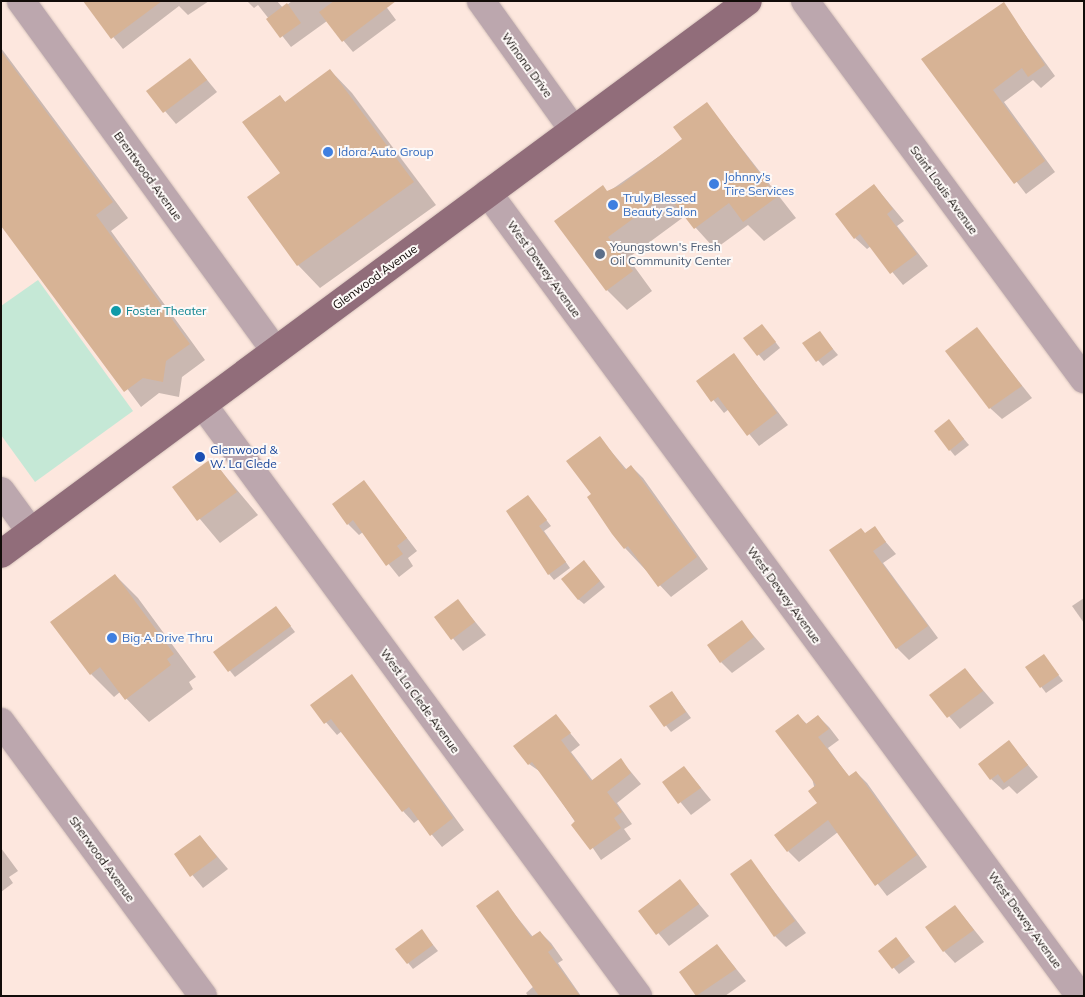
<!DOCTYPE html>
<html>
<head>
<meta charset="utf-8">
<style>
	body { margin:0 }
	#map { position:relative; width:1085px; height:997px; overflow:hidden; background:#fde7de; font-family:Mulish,sans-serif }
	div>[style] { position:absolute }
	.green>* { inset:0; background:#c5e8d6 }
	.shadow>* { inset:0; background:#0003 }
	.building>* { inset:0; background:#d7b395 }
	.roads { filter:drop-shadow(0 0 1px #d7c4bc) drop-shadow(0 0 1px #d7c4bc) }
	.minor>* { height:28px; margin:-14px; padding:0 14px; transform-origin:14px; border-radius:14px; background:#bca7ae }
	.major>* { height:28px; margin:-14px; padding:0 14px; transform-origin:14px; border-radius:14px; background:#916d7a }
	.dots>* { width:14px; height:14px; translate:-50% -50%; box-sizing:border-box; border:2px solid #fdf9f7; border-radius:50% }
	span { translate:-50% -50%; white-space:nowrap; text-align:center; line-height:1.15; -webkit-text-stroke:4px #fdf9f7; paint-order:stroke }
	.street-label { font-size:12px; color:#120c09 }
	.shop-label { font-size:12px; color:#366cbe }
	.left { translate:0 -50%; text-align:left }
	.service-label { font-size:12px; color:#4e5e75 }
	.culture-label { font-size:12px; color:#0d838f }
	.transit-label { font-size:12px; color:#164399 }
	.frame { position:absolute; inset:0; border:2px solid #120c09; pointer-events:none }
</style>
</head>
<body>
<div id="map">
	<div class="green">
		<i style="clip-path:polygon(38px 280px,133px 411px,35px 482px,1px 435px,1px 306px)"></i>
	</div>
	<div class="shadow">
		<i style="clip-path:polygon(84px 1px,209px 1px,188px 15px,179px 6px,123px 49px)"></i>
		<i style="clip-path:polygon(247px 1px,277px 1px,283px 8px,292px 1px,382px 1px,396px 20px,353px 52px,327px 21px,291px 47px,258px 5px,254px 8px)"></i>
		<i style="clip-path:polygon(1003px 4px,1055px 76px,1041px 88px,1033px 80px,1004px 102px,1055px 172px,1026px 194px,923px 59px)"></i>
		<i style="clip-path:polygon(1px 48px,128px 218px,111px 231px,205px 360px,182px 377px,179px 397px,159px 393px,141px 407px,1px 220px)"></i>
		<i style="clip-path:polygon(190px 59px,217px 92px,176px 124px,148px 91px)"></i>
		<i style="clip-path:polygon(330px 70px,352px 93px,436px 205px,320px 288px,298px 265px,281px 173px,280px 96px,286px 103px)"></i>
		<i style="clip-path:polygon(707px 104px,796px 218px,764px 241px,748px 225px,715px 249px,685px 216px,628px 258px,652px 291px,627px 310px,607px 290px,608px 192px,684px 139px)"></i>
		<i style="clip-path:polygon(874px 185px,904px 221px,897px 226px,928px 266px,903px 285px,871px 246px,867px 249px,855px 238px)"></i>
		<i style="clip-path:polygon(977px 329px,1032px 398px,1002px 419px,990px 408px)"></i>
		<i style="clip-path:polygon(767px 331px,780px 348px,764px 361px,745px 338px)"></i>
		<i style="clip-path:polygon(819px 332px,838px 355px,823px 366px,804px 344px)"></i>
		<i style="clip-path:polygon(734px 355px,788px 425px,759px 446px,729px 409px,724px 413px,698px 381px)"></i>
		<i style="clip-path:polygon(954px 427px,969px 445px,955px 456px,950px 450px)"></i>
		<i style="clip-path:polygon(599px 437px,627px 470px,631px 466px,643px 478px,708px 569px,671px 597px,625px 548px,593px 495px)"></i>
		<i style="clip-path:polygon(212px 460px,258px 515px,220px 543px,174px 488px)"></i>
		<i style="clip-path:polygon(364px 482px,417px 551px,408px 558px,413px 566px,399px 577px,363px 532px,359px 535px,348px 524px)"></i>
		<i style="clip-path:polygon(528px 496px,551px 526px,544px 531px,570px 568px,554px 580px,549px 574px)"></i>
		<i style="clip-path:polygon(874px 528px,896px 554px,883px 563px,938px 638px,909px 660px,897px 648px,866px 534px)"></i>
		<i style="clip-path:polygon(589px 567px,605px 587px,584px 604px,578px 599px)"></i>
		<i style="clip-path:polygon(115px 575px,138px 598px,196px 677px,189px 682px,193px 689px,149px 722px,120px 692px,114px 697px,91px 674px)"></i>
		<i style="clip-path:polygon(1084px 598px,1084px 623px,1072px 606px)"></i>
		<i style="clip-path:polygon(458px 601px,486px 635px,463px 651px,436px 617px)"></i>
		<i style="clip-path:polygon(276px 607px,295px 632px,235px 677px,215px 652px)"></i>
		<i style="clip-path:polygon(742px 622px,765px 649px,732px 673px,721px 662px)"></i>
		<i style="clip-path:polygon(1044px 656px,1063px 681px,1046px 693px,1027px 668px)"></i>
		<i style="clip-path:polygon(965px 669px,994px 703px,960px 729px,931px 695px)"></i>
		<i style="clip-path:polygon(352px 676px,464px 830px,442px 847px,419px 819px,414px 823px,403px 811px,342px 731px,337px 735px,312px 706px)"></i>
		<i style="clip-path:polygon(672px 692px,691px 718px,671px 732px,651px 706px)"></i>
		<i style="clip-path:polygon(797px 715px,807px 724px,818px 716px,829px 727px,839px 740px,828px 748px,849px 777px,856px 772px,867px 783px,927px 867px,887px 896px,838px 832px,799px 862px,788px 851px,818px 803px)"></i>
		<i style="clip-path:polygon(556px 716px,580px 745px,571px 752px,593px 781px,621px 760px,641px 784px,617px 803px,632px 824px,624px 829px,631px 839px,601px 860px,542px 773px,529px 764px)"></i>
		<i style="clip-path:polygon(1009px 742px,1038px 777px,1017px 794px,1009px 786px,1003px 790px,991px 779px)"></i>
		<i style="clip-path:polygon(684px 767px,711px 800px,691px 815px,664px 782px)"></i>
		<i style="clip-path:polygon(200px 836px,228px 869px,203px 888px,176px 855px)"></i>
		<i style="clip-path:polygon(1px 848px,18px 871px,9px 877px,13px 883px,1px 892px)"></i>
		<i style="clip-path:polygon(751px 861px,806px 933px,786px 947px,775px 936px)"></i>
		<i style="clip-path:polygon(680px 881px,709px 916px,669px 946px,640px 911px)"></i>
		<i style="clip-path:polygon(497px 892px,533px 937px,540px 932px,551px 943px,563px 960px,558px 963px,581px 996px,528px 996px,526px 993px,534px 986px)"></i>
		<i style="clip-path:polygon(955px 906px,984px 942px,955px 963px,944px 951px)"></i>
		<i style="clip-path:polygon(422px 931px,438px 951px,413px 969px,397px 949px)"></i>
		<i style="clip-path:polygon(896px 939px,915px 962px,899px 974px,880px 951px)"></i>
		<i style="clip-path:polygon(717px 945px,746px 981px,725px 996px,698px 996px,680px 972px)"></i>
	</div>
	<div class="building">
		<i style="clip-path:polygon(83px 1px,162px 1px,111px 39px)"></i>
		<i style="clip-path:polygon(334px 1px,396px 1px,342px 42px,319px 12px)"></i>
		<i style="clip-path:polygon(1004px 2px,1045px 65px,1028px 77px,1022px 68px,993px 90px,1045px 161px,1014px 184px,921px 59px)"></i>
		<i style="clip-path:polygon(287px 3px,301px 23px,280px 38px,266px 19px)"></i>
		<i style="clip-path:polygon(1px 51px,113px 202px,96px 215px,190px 344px,166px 361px,163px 382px,143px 378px,124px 392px,1px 226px)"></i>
		<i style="clip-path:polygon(190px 58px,207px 80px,163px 113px,146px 91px)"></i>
		<i style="clip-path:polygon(330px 69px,414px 182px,297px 266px,247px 197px,280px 173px,242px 122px,280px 95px,285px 102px)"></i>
		<i style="clip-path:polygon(707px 102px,777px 197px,743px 222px,729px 203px,694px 229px,667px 194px,608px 237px,633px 271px,606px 291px,554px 221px,603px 185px,607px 191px,621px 185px,682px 139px,673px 127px)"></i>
		<i style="clip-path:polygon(874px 184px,893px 209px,887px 214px,917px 254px,890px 274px,860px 234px,854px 239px,835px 214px)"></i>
		<i style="clip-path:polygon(762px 324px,776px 342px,757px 356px,743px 338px)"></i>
		<i style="clip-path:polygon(977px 327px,1022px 386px,989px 409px,945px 351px)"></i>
		<i style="clip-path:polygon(820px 331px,833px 349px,816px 362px,802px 343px)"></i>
		<i style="clip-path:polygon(734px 353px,777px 413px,747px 436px,718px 397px,711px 402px,696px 381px)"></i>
		<i style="clip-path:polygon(949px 419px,964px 439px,949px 451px,934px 431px)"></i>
		<i style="clip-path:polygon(600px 436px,625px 470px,631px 465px,697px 557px,658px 587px,628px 546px,624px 549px,612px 534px,587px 497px,591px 494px,566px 461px)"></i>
		<i style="clip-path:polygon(212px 458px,237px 492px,197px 521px,172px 487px)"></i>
		<i style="clip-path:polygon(364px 480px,407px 538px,397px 546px,403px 554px,386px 566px,353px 520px,347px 525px,332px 504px)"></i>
		<i style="clip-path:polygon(528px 495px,547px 520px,539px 526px,566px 562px,548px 575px,506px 511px)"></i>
		<i style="clip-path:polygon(875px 526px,886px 542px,873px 551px,928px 626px,896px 649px,829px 550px,861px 528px,865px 533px)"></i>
		<i style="clip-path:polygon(584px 560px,600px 581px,578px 600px,561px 579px)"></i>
		<i style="clip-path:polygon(115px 574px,174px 654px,167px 659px,171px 665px,125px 700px,100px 667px,90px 675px,50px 622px)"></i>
		<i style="clip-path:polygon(458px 599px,475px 622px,451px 640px,434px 617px)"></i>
		<i style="clip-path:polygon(276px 606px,291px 626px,228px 672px,213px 652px)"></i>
		<i style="clip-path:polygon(742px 620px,754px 637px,720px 663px,707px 645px)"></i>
		<i style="clip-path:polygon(1044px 654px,1059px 675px,1040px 688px,1025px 667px)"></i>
		<i style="clip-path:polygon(965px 668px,983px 691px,947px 718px,929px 695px)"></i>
		<i style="clip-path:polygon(352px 674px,453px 818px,430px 836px,409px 807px,402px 812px,331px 719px,324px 724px,310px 705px)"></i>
		<i style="clip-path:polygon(672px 691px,686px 712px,664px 727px,649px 706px)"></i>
		<i style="clip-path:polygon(556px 714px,571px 733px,561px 740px,591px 781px,621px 758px,631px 773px,607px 792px,622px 812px,614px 818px,621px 828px,590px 850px,571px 825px,575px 821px,532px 762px,528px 765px,513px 746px)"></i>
		<i style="clip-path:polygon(798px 714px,806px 724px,818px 715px,829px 729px,818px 737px,849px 776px,856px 771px,917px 855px,875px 886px,828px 820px,787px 852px,774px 835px,817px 803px,808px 791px,816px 785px,775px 731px)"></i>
		<i style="clip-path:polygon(1009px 740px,1028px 765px,1004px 783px,998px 774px,990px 780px,978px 764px)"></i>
		<i style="clip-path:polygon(684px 766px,701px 788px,678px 804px,662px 782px)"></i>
		<i style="clip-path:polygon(200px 835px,217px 857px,190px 877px,174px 854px)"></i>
		<i style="clip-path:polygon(751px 859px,795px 921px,774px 937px,730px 874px)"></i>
		<i style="clip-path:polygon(680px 879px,699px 904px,656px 935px,638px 911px)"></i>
		<i style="clip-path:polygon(498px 890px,531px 937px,540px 931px,553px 948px,548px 952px,580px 996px,539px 996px,476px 906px)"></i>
		<i style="clip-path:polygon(955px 905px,974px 930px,943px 952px,925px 927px)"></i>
		<i style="clip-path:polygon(422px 929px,433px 945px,407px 964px,395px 949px)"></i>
		<i style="clip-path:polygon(896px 937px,910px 956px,892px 969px,878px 951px)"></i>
		<i style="clip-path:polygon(717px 944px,736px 969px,696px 996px,679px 972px)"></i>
	</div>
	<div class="roads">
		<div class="minor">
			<i style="left:21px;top:1px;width:432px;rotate:54deg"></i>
			<i style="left:481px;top:1px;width:156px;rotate:54.4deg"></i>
			<i style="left:805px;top:1px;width:470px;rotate:53.6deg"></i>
			<i style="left:488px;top:193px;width:998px;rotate:53.6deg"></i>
			<i style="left:203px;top:405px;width:734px;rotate:53.65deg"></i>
			<i style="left:1px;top:491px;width:51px;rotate:53.8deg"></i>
			<i style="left:1px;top:722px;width:340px;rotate:53.6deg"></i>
		</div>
		<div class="major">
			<i style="left:1px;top:554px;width:929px;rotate:-36.51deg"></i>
		</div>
	</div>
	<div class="dots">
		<i style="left:328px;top:152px;background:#3f7fe0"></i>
		<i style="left:714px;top:184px;background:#3f7fe0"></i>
		<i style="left:613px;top:205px;background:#3f7fe0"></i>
		<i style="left:600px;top:254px;background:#5c6f8a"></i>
		<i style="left:116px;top:311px;background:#0f9aa8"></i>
		<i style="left:200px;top:457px;background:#1a4fb4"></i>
		<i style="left:112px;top:638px;background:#3f7fe0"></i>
	</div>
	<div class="street-label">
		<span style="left:527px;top:65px;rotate:54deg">Winona Drive</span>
		<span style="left:148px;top:176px;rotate:54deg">Brentwood Avenue</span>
		<span style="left:944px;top:190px;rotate:54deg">Saint Louis Avenue</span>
		<span style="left:544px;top:269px;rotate:54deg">West Dewey Avenue</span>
		<span style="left:375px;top:277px;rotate:-36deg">Glenwood Avenue</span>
		<span style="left:784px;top:595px;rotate:54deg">West Dewey Avenue</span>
		<span style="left:420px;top:701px;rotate:54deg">West La Clede Avenue</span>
		<span style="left:102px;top:859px;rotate:54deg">Sherwood Avenue</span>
		<span style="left:1025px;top:920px;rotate:54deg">West Dewey Avenue</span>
	</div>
	<div class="shop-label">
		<span class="left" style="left:338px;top:152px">Idora Auto Group</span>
		<span class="left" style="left:724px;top:184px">Johnny's<br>Tire Services</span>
		<span class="left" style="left:623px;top:205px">Truly Blessed<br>Beauty Salon</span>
		<span class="left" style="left:122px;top:638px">Big A Drive Thru</span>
	</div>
	<div class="service-label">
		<span class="left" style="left:610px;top:254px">Youngstown's Fresh<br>Oil Community Center</span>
	</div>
	<div class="culture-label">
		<span class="left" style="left:126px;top:311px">Foster Theater</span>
	</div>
	<div class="transit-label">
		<span class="left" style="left:210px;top:457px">Glenwood &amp;<br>W. La Clede</span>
	</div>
	<div class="frame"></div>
</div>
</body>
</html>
